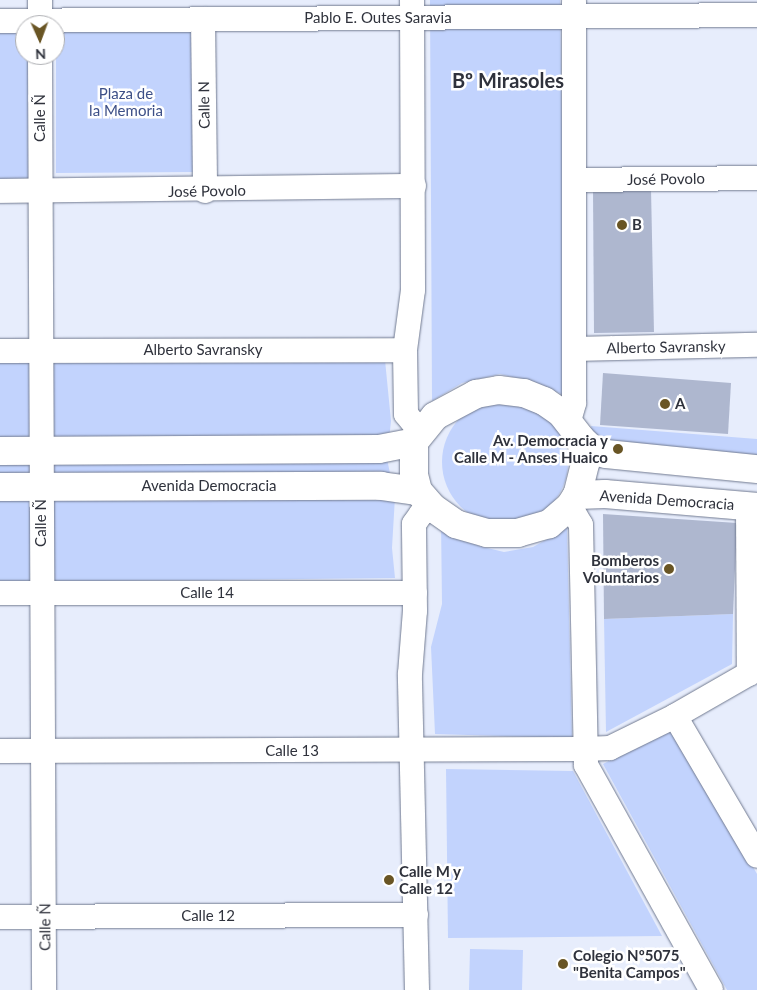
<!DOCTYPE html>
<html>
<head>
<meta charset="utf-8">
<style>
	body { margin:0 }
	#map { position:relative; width:757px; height:990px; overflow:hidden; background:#e7edfc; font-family:Lato,sans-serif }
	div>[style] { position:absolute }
	.green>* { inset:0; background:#c2d3fd }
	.round { border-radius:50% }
	.building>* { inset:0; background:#aeb7cf }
	.roads { filter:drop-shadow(0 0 1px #717a90) drop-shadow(0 0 1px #717a90) }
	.minor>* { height:24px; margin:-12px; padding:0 12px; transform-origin:12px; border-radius:12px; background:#fff }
	.major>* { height:28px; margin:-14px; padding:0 14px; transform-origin:14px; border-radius:14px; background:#fff }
	.dots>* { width:14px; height:14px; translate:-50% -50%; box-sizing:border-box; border:2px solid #fff; border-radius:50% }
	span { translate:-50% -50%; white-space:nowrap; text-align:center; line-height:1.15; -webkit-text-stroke:5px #fff; paint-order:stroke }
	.street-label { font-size:15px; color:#2f323c }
	.park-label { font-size:15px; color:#3c4f87 }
	.poi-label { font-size:15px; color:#2f323c; font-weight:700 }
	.left { translate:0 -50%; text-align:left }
	.right { translate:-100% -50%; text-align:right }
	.district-label { font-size:20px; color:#2f323c; font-weight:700 }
	.north { position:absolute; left:15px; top:15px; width:50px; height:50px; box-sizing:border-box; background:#fff; border:1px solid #acadb1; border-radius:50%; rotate:178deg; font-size:14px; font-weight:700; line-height:20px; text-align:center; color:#2f323c }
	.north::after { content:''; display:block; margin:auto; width:18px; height:22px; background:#695524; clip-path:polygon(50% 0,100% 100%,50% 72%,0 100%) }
</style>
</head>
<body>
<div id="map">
	<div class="green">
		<i style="clip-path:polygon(430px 0,560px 0,566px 396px,537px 383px,500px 374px,462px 383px,432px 401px)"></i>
		<i style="clip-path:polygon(196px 30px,195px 172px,56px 173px,56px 31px)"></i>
		<i style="clip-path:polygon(0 32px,25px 32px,25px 55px,31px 55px,30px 181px,0 180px)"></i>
		<i style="clip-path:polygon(385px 360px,391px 421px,387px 459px,395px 497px,392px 548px,395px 578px,0 582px,0 362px)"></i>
		<i class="round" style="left:442px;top:399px;width:126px;height:126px"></i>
		<i style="clip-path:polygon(591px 426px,757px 439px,757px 462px,608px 448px,593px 437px)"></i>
		<i style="clip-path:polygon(441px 522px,479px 546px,504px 552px,533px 547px,567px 528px,572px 738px,435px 734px,431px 647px,442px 604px)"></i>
		<i style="clip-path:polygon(733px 614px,732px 664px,606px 732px,604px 619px)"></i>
		<i style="clip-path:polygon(673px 728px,757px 874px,757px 990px,727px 990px,603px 764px)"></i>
		<i style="clip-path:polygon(446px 769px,573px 771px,662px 936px,448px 938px)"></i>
		<i style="clip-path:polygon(470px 949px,523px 950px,522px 990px,469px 990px)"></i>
	</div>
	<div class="building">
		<i style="clip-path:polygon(593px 189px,651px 189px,654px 332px,594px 333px)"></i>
		<i style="clip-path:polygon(603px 373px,731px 383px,728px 434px,600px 425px)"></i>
		<i style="clip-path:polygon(603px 514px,737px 523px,733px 614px,604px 619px)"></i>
	</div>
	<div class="roads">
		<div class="minor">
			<i style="left:40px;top:0;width:25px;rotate:90deg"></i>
			<i style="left:412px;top:0;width:290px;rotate:89.8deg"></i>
			<i style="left:413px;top:290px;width:61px;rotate:97.6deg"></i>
			<i style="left:405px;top:350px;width:64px;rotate:89.1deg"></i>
			<i style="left:406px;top:414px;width:22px;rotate:51deg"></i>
			<i style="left:203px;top:19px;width:172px;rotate:89.3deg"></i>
			<i style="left:0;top:21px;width:757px;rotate:-0.45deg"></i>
			<i style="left:40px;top:55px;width:935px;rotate:89.75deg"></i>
			<i style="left:575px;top:180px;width:182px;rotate:-0.6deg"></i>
			<i style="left:0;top:191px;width:414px;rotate:-0.7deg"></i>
			<i style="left:574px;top:349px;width:183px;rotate:-1.3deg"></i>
			<i style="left:0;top:351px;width:405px;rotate:-0.1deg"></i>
			<i style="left:569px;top:421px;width:19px;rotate:-74deg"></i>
			<i style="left:574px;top:403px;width:401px;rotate:-90deg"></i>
			<i style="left:570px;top:506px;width:22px;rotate:60deg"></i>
			<i style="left:581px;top:525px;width:240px;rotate:88.8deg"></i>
			<i style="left:586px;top:765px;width:257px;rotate:60.9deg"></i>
			<i style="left:748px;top:506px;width:168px;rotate:89.7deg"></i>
			<i style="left:0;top:593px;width:415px"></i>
			<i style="left:757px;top:669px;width:95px;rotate:150.2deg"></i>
			<i style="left:675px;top:716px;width:162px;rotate:59.6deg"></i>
			<i style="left:0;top:751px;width:584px;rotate:-0.2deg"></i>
			<i style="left:584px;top:749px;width:26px;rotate:-2deg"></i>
			<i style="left:610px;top:748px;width:72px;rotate:-26.2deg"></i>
			<i style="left:0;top:917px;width:416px;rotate:-0.3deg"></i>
			<i style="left:417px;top:990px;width:316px;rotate:-91.3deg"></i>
			<i style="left:410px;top:674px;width:63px;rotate:-85.5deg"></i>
			<i style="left:415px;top:611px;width:87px;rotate:-90.7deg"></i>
			<i style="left:414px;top:524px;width:12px;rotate:-55deg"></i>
			<i style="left:421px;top:514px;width:13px;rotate:-32deg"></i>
		</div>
		<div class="major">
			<i style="left:499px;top:390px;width:25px;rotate:7deg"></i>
			<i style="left:524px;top:393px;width:22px;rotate:22deg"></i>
			<i style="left:544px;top:401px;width:21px;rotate:35deg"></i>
			<i style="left:561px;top:413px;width:33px;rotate:52deg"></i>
			<i style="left:581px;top:439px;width:25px;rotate:81deg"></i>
			<i style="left:585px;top:464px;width:32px;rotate:104deg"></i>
			<i style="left:577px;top:495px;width:13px;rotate:122deg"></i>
			<i style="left:570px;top:506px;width:28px;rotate:139deg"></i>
			<i style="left:549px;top:524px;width:32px;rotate:164deg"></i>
			<i style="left:518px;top:533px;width:31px;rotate:180deg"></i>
			<i style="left:487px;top:533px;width:32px;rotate:-164deg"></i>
			<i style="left:456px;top:524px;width:29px;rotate:-145deg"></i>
			<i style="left:432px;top:507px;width:21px;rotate:-131deg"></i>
			<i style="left:418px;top:491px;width:16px;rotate:-104deg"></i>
			<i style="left:414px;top:475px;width:33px;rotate:-90deg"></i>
			<i style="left:414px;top:442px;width:33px;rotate:-51deg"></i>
			<i style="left:435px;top:416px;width:47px;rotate:-28.2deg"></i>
			<i style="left:476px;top:394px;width:23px;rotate:-10deg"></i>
			<i style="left:581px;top:439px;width:18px;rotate:43deg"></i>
			<i style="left:594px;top:451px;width:12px;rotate:14deg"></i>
			<i style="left:606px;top:454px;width:152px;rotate:5.7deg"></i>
			<i style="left:0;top:451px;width:379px;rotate:-0.3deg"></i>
			<i style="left:379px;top:449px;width:36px;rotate:-11deg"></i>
			<i style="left:0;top:487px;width:381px;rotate:-0.2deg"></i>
			<i style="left:381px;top:486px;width:37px;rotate:8deg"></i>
			<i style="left:577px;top:495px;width:28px;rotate:-2deg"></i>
			<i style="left:605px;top:494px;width:153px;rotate:4.9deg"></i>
		</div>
	</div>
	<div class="dots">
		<i style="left:622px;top:225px;background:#695524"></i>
		<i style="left:665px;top:404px;background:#695524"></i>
		<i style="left:618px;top:449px;background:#695524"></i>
		<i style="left:669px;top:569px;background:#695524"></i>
		<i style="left:389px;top:880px;background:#695524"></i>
		<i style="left:563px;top:964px;background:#695524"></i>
	</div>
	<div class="street-label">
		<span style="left:378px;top:18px">Pablo E. Outes Saravia</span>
		<span style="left:204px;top:105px;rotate:-91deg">Calle N</span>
		<span style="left:40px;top:118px;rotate:-90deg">Calle Ñ</span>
		<span style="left:666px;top:179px;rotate:-1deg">José Povolo</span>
		<span style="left:207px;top:191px;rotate:-1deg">José Povolo</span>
		<span style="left:666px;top:347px;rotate:-1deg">Alberto Savransky</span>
		<span style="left:203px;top:350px">Alberto Savransky</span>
		<span style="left:209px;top:486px">Avenida Democracia</span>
		<span style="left:667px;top:500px;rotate:4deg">Avenida Democracia</span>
		<span style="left:41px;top:523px;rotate:-90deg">Calle Ñ</span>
		<span style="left:207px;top:593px">Calle 14</span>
		<span style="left:292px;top:751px">Calle 13</span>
		<span style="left:208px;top:916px">Calle 12</span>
		<span style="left:45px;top:927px;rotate:-90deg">Calle Ñ</span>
	</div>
	<div class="park-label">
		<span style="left:126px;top:102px">Plaza de<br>la Memoria</span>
	</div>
	<div class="poi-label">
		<span class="left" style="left:632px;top:225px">B</span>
		<span class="left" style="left:675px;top:404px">A</span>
		<span class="right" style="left:608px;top:449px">Av. Democracia y<br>Calle M - Anses Huaico</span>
		<span class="right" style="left:659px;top:569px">Bomberos<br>Voluntarios</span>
		<span class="left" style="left:399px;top:880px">Calle M y<br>Calle 12</span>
		<span class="left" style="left:573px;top:964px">Colegio Nº5075<br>"Benita Campos"</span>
	</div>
	<div class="district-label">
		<span style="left:508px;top:80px">Bº Mirasoles</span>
	</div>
	<div class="north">N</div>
</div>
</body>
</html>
